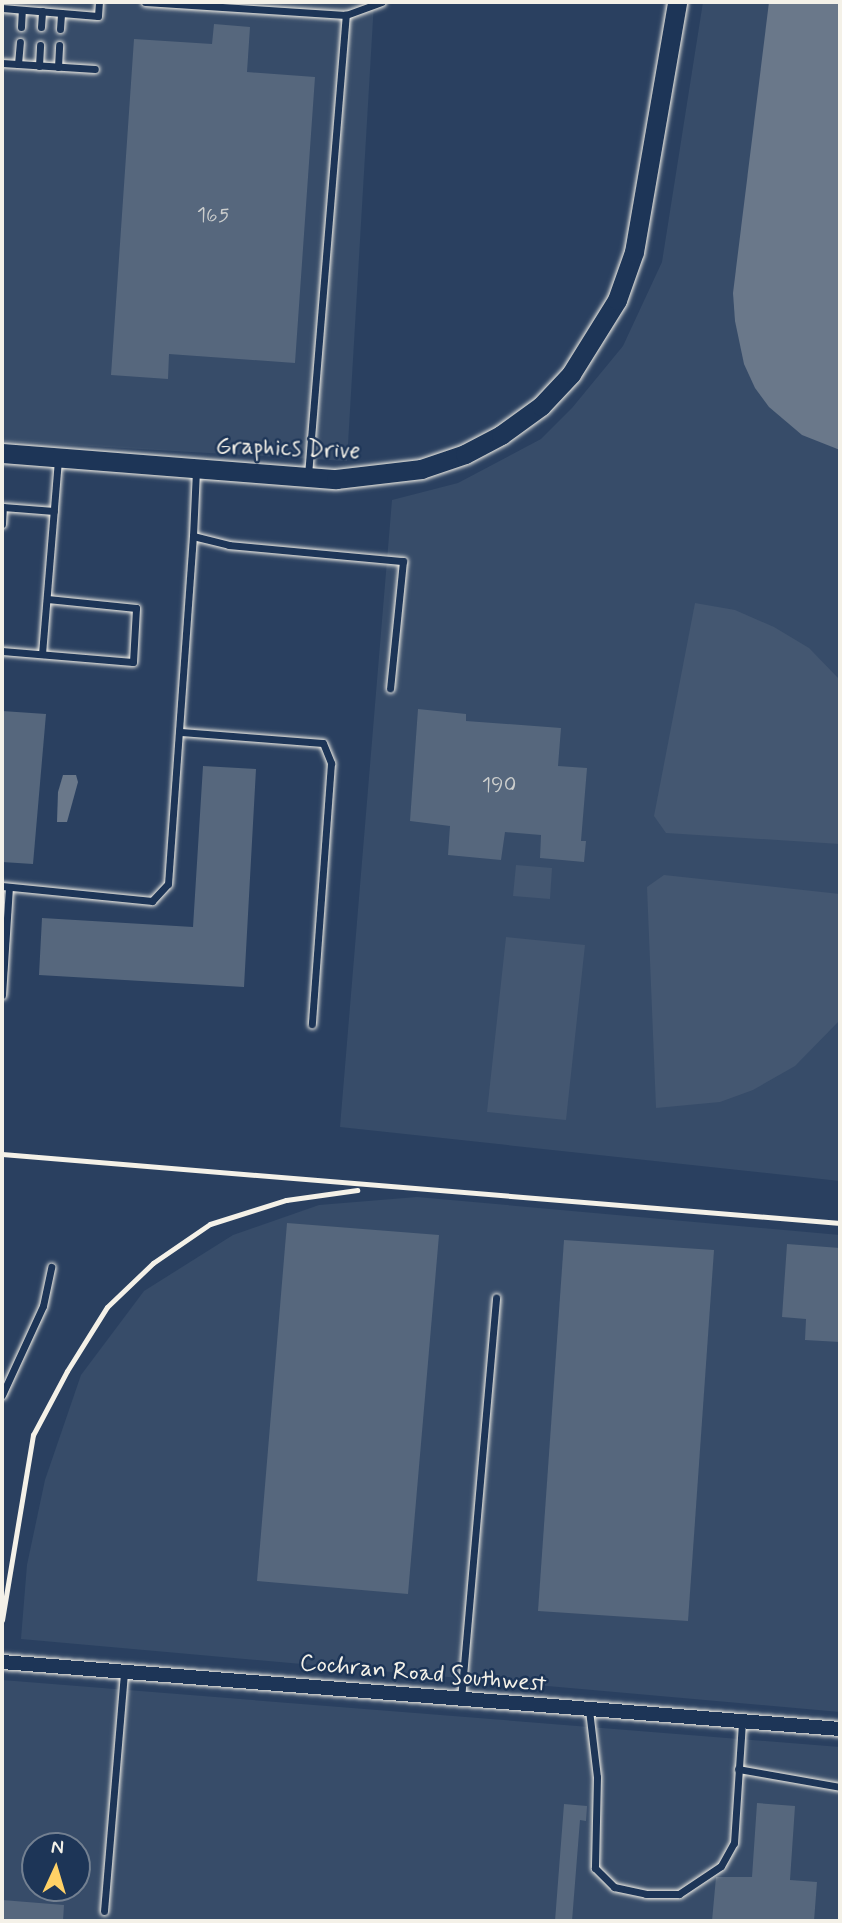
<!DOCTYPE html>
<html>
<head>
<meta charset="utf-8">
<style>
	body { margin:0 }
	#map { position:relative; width:842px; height:1923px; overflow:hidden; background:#2a4060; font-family:Mynerve,sans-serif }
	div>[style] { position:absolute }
	.built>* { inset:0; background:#374c69 }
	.green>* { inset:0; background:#445771 }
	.water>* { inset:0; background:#6a788a }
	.building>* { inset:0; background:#56677d }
	.roads { filter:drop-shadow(0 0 2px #f4f1e8) drop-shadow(0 0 2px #f4f1e8) }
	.lane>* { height:7px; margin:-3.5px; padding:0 3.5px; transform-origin:3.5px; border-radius:3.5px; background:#1d3557 }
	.street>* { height:14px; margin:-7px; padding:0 7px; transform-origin:7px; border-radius:7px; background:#1d3557 }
	.secondary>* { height:19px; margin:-9.5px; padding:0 9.5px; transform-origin:9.5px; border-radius:9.5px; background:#1d3557 }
	.rail>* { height:5px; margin:-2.5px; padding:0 2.5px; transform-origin:2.5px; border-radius:2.5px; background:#f4f1e8 }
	span { translate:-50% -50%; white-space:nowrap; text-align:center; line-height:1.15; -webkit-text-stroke:5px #1d3557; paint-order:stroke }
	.number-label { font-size:21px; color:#cccecd }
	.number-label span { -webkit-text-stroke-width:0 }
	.street-label { font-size:24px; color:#f4f1e8 }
	.frame { position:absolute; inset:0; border:4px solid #f4f1e8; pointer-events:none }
	.north { position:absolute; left:21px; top:1832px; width:70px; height:70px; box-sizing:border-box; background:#1d3557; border:2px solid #738091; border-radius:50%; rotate:4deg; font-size:19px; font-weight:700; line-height:28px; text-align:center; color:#f4f1e8 }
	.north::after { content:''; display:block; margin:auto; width:24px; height:32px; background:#ffd166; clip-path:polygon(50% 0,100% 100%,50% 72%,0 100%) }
</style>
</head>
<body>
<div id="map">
	<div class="built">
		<i style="clip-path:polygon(2px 2px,374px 2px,347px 461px,2px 441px)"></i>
		<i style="clip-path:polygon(703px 2px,840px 2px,840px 1181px,340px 1127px,392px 500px,458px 483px,541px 439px,572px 408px,623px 346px,662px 262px)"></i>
		<i style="clip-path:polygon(417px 1197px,840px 1235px,840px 1712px,21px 1639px,27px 1565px,45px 1480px,81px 1375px,144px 1291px,233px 1235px,319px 1205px)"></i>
		<i style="clip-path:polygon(evenodd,2px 1680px,840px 1747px,840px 1921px,2px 1921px,2px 1680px,35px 1846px,77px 1846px,77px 1888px,35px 1888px,35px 1846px)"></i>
	</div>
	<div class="green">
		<i style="clip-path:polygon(695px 603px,735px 610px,774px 627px,809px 648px,840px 680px,840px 844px,666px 833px,654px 816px)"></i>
		<i style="clip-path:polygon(516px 865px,552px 868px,550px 899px,513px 896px)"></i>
		<i style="clip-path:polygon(664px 875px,840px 894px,840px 1020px,795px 1066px,753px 1090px,720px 1102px,656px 1108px,647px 887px)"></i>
		<i style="clip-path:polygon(506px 937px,585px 945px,566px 1120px,487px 1112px)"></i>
	</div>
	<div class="water">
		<i style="clip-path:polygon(769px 2px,840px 2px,840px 450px,802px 435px,769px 407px,755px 388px,744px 364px,735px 321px,733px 293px)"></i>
		<i style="clip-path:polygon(63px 775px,76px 775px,78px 782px,67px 822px,57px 822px,58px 792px)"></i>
	</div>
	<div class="building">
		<i style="clip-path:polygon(214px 24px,250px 27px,247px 72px,315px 77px,295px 363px,169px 354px,168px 379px,111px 375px,134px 39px,212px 44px)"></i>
		<i style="clip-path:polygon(418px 709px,466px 714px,466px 721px,561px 728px,558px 766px,587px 768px,581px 841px,586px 841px,584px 862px,540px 858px,541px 835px,505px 832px,501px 860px,448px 855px,450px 826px,410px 821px)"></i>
		<i style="clip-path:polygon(2px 711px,46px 714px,33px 864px,2px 862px)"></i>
		<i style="clip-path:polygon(203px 766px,256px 769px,244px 987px,39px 975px,42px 918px,193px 927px)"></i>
		<i style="clip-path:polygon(287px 1223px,439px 1235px,408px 1594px,257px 1581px)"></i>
		<i style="clip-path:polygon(564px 1240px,714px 1250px,688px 1621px,538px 1611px)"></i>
		<i style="clip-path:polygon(787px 1244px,840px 1248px,840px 1342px,805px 1340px,806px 1319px,782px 1317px)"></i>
		<i style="clip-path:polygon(757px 1803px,795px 1806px,790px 1880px,817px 1882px,814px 1921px,712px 1921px,716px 1877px,752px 1877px)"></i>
		<i style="clip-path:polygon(564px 1804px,587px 1806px,586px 1821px,580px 1820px,572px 1921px,555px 1921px)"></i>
		<i style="clip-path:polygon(2px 1900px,64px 1905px,63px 1921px,2px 1921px)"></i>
	</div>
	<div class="roads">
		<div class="lane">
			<i style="left:145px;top:2px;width:201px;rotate:3.7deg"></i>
			<i style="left:346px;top:15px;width:38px;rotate:-20deg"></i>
			<i style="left:2px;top:8px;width:96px;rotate:4.8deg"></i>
			<i style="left:98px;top:16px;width:14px;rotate:-86deg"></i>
			<i style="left:21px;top:27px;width:17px;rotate:-87deg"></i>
			<i style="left:41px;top:27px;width:16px;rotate:-86deg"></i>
			<i style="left:60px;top:29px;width:16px;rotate:-86deg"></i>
			<i style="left:2px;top:63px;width:93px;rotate:3.7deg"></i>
			<i style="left:18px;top:64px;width:22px;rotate:-85deg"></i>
			<i style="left:39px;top:66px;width:21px;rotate:-87deg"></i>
			<i style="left:58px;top:67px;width:22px;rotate:-87deg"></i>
			<i style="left:196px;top:470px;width:66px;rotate:92.6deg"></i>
			<i style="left:193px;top:536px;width:37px;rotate:14deg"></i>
			<i style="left:229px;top:545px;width:175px;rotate:5.3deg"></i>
			<i style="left:403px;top:561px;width:128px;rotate:95.8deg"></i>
			<i style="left:308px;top:475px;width:462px;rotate:-85.3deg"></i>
			<i style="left:2px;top:524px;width:17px;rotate:-87deg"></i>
			<i style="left:3px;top:507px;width:51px;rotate:4.5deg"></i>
			<i style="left:2px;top:651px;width:131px;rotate:4.8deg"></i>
			<i style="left:133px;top:662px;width:54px;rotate:-86.8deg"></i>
			<i style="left:136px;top:608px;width:89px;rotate:-174.2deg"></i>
			<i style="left:42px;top:654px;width:195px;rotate:-85.3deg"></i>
			<i style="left:181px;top:732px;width:142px;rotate:4.4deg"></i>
			<i style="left:323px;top:743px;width:22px;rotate:68deg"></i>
			<i style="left:331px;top:763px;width:262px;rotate:94.2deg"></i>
			<i style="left:2px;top:886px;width:151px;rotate:5.7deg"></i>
			<i style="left:152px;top:901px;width:23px;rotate:-47deg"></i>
			<i style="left:168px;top:884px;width:349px;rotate:-85.9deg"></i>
			<i style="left:2px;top:995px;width:108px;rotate:-86.3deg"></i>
			<i style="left:2px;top:1395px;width:98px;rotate:-65.3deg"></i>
			<i style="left:43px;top:1306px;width:40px;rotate:-78deg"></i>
			<i style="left:461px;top:1699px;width:403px;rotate:-85deg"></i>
			<i style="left:589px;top:1710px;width:67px;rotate:83.2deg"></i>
			<i style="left:597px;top:1777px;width:91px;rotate:91.3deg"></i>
			<i style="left:595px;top:1868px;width:27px;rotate:45deg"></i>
			<i style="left:614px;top:1887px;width:33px;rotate:12deg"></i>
			<i style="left:646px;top:1894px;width:33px"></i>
			<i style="left:679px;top:1894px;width:50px;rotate:-33.7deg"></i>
			<i style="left:721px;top:1866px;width:26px;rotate:-61deg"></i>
			<i style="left:734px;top:1843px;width:121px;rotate:-86.2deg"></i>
			<i style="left:738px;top:1769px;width:104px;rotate:10deg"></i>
			<i style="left:104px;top:1911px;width:239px;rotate:-85.2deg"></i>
		</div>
		<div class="street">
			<i style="left:2px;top:1662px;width:841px;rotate:4.57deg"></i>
		</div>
		<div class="secondary">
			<i style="left:2px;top:453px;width:335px;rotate:4.5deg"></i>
			<i style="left:336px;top:479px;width:86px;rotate:-6.7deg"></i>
			<i style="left:421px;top:469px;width:46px;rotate:-18.8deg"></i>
			<i style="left:465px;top:454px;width:41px;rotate:-27.8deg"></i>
			<i style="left:501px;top:435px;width:49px;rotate:-35.9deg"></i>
			<i style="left:541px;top:406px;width:44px;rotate:-46.8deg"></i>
			<i style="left:571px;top:374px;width:87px;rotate:-58.1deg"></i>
			<i style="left:617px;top:300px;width:51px;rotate:-70.5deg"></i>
			<i style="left:634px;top:252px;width:254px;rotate:-80.2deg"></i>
		</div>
	</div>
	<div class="rail">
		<i style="left:2px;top:1154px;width:841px;rotate:4.71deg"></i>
		<i style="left:2px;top:1620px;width:188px;rotate:-80.5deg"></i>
		<i style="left:33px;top:1435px;width:72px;rotate:-62deg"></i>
		<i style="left:67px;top:1371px;width:75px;rotate:-58deg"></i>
		<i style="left:107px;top:1307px;width:64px;rotate:-43.7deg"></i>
		<i style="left:153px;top:1263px;width:69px;rotate:-34.4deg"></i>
		<i style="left:210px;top:1224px;width:80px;rotate:-17.5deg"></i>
		<i style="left:286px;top:1200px;width:72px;rotate:-8deg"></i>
	</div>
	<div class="number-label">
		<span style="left:213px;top:215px">165</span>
		<span style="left:499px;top:785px">190</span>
	</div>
	<div class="street-label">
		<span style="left:288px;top:449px;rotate:2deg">Graphics Drive</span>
		<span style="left:423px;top:1674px;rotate:5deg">Cochran Road Southwest</span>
	</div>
	<div class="frame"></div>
	<div class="north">N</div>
</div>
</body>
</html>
